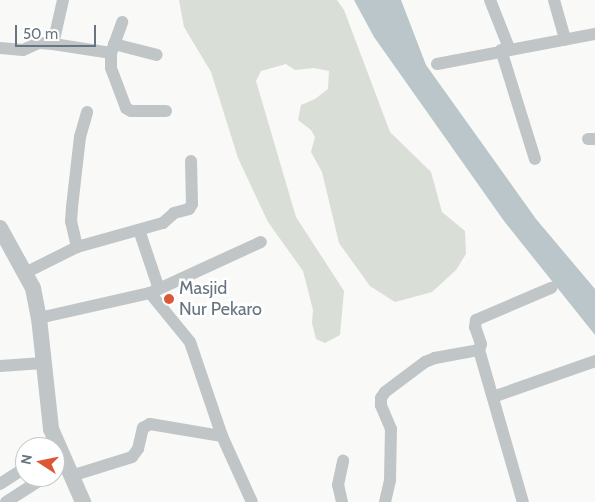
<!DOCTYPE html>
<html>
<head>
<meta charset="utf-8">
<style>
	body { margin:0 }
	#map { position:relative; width:595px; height:502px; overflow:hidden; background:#f9f9f7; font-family:Cabin,sans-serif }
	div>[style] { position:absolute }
	.green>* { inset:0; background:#d9ded6 }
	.water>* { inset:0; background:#bac6ca }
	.minor>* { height:12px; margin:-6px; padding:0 6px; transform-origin:6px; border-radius:6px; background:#c0c5c8 }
	.tertiary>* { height:16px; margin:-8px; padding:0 8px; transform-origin:8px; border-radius:8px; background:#c0c5c8 }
	.dots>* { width:14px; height:14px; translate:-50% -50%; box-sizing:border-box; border:2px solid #fff; border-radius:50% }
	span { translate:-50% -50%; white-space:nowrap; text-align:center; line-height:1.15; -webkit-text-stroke:5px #fff; paint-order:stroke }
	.poi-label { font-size:18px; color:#667580 }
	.left { translate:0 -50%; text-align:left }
	.north { position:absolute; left:15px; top:437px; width:50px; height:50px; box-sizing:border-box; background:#fff; border:1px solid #c2c8cc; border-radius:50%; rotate:281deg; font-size:14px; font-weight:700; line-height:20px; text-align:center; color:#667580 }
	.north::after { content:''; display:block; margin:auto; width:18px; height:22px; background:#da5836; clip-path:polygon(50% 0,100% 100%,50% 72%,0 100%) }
	.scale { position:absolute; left:15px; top:25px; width:81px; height:22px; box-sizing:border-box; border:2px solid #667580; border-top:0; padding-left:6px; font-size:15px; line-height:18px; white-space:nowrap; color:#667580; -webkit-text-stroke:4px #fff; paint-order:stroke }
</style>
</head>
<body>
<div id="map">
	<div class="green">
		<i style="clip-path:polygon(179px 0,337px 0,344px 10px,390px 132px,431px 172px,442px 212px,465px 231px,466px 254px,456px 270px,432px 292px,395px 302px,370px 286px,339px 243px,322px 172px,311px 152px,315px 137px,311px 130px,298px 120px,301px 105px,315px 99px,328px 89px,329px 71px,314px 68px,295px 70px,286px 64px,261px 71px,256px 81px,296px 217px,344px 291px,340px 335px,325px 343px,316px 339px,312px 323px,313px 310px,303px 271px,268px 222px,238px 158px,211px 72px,184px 27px)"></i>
	</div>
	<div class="water">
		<i style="clip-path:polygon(354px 0,401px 0,426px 65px,536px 219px,595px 289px,595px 335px,504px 221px,374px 37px)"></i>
	</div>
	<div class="minor">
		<i style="left:490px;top:0;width:52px;rotate:68.4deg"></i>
		<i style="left:554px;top:0;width:41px;rotate:74.2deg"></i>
		<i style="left:53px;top:44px;width:45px;rotate:-77.2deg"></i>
		<i style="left:114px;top:44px;width:44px;rotate:14.3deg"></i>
		<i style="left:0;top:48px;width:23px;rotate:5deg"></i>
		<i style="left:23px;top:50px;width:17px;rotate:-24deg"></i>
		<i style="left:39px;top:43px;width:14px;rotate:4deg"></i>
		<i style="left:53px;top:44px;width:59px;rotate:8.8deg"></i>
		<i style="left:111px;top:53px;width:33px;rotate:-70deg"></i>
		<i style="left:501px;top:50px;width:114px;rotate:72.7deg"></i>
		<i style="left:111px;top:53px;width:15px;rotate:90deg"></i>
		<i style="left:111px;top:68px;width:43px;rotate:69.4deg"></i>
		<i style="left:126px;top:108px;width:6px;rotate:31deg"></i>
		<i style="left:131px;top:111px;width:35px"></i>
		<i style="left:437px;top:64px;width:161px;rotate:-10.8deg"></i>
		<i style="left:588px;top:139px;width:7px"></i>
		<i style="left:139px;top:230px;width:62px;rotate:71.3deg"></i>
		<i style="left:77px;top:247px;width:89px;rotate:-15.6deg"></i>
		<i style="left:163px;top:223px;width:15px;rotate:-42deg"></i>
		<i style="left:174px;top:213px;width:16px;rotate:-15deg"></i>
		<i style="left:189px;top:209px;width:6px;rotate:-59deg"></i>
		<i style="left:192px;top:204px;width:43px;rotate:-91.3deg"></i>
		<i style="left:25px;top:273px;width:58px;rotate:-26.6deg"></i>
		<i style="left:77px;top:247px;width:26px;rotate:-103deg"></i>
		<i style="left:71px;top:222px;width:15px;rotate:-86deg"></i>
		<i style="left:72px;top:207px;width:70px;rotate:-83.5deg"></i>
		<i style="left:80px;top:137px;width:26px;rotate:-74deg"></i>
		<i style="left:150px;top:293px;width:63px;rotate:50.8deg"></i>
		<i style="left:190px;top:342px;width:99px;rotate:71.2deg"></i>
		<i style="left:222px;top:436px;width:72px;rotate:65.6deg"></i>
		<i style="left:39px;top:318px;width:114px;rotate:-12.7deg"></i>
		<i style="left:150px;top:293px;width:122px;rotate:-24.7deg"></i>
		<i style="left:479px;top:350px;width:158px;rotate:73.9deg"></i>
		<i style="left:0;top:366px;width:43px;rotate:-4deg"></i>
		<i style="left:493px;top:397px;width:108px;rotate:-19.4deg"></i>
		<i style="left:55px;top:471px;width:12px;rotate:-35deg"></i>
		<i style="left:71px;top:476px;width:64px;rotate:-17.3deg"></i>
		<i style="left:132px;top:457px;width:10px;rotate:-53deg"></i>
		<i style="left:138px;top:449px;width:22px;rotate:-77deg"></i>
		<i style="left:143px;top:428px;width:8px;rotate:-30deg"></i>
		<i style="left:150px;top:424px;width:73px;rotate:9.5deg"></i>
		<i style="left:0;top:484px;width:30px;rotate:-33deg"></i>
		<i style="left:6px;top:502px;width:46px;rotate:-32.7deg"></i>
		<i style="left:342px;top:502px;width:17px;rotate:-103deg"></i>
		<i style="left:338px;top:485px;width:25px;rotate:-78deg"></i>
		<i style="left:385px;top:502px;width:23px;rotate:-77deg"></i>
		<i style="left:390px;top:480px;width:51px;rotate:-88.9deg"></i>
		<i style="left:391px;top:429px;width:26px;rotate:-113deg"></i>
		<i style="left:381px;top:405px;width:7px;rotate:-90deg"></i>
		<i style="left:381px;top:398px;width:7px;rotate:-56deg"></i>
		<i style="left:385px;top:392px;width:50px;rotate:-36.9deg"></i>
		<i style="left:425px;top:362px;width:11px;rotate:-22deg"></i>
		<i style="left:435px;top:358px;width:45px;rotate:-10.3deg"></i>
		<i style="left:479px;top:350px;width:6px;rotate:-72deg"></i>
		<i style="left:481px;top:344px;width:18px;rotate:-109deg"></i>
		<i style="left:475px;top:327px;width:7px;rotate:-82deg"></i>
		<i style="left:476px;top:320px;width:82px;rotate:-23.1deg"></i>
	</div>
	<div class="tertiary">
		<i style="left:0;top:228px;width:68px;rotate:61.2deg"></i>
		<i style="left:33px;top:288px;width:31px;rotate:79deg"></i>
		<i style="left:39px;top:318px;width:112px;rotate:83.8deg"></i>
		<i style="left:51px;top:429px;width:80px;rotate:66.3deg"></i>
	</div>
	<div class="dots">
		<i style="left:169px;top:299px;background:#da5836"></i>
	</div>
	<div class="poi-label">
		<span class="left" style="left:179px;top:299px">Masjid<br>Nur Pekaro</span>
	</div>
	<div class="north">N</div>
	<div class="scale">50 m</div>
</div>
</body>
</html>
